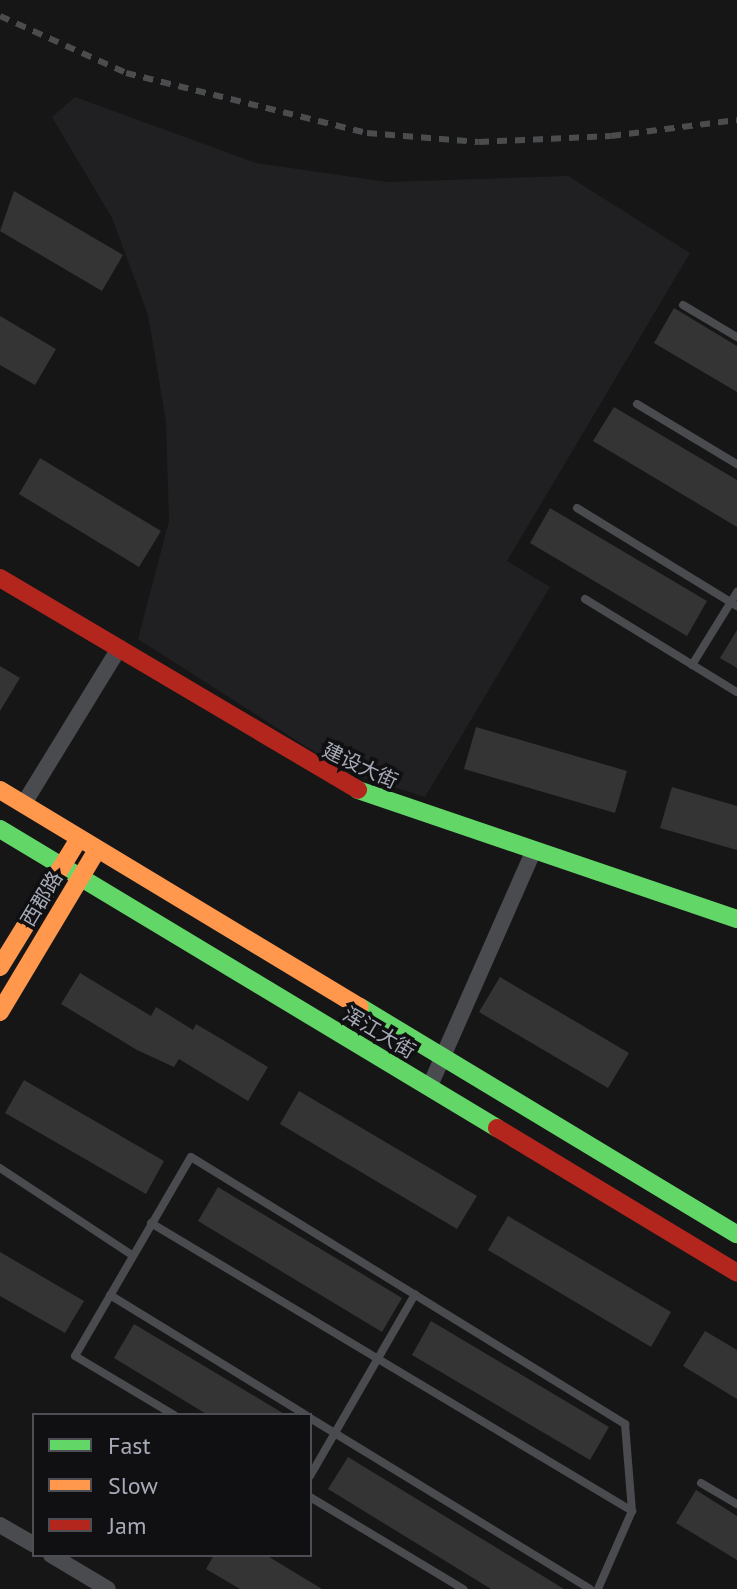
<!DOCTYPE html>
<html>
<head>
<meta charset="utf-8">
<style>
	body { margin:0 }
	#map { position:relative; width:737px; height:1589px; overflow:hidden; background:#161616; font-family:"PT Sans","Noto Sans SC",sans-serif }
	div>[style] { position:absolute }
	.built>* { inset:0; background:#202022 }
	.building>* { inset:0; background:#343435 }
	.lane>* { height:8px; margin:-4px; padding:0 4px; transform-origin:4px; border-radius:4px; background:#4a4b4f }
	.street>* { height:16px; margin:-8px; padding:0 8px; transform-origin:8px; border-radius:8px; background:#4a4b4f }
	.fast>* { height:18px; margin:-9px; padding:0 9px; transform-origin:9px; border-radius:9px; background:#63d668 }
	.slow>* { height:18px; margin:-9px; padding:0 9px; transform-origin:9px; border-radius:9px; background:#ff974d }
	.jam>* { height:18px; margin:-9px; padding:0 9px; transform-origin:9px; border-radius:9px; background:#b3261e }
	.rail>* { height:6px; margin-top:-3px; transform-origin:0; background:repeating-linear-gradient(90deg,#4a4c4e 0 10px,transparent 0 18px) }
	span { translate:-50% -50%; white-space:nowrap; text-align:center; line-height:1.15; -webkit-text-stroke:7px #101012; paint-order:stroke }
	.street-label { font-size:20px; color:#a7abb7 }
	.legend { position:absolute; left:32px; top:1413px; width:280px; height:144px; box-sizing:border-box; background:#101012; border:2px solid #4c4e54; margin:0; padding:10px 14px; list-style:none; font-size:24px; color:#a7abb7 }
	.legend li { display:flex; align-items:center; gap:16px; height:40px }
	.legend b { width:40px; border:2px solid #4c4e54 }
</style>
</head>
<body>
<div id="map">
	<div class="built">
		<i style="clip-path:polygon(75px 97px,256px 163px,387px 182px,568px 176px,690px 253px,507px 561px,550px 587px,425px 797px,346px 772px,138px 639px,169px 521px,166px 422px,148px 315px,112px 218px,52px 117px)"></i>
	</div>
	<div class="building">
		<i style="clip-path:polygon(14px 191px,123px 255px,102px 291px,0 231px)"></i>
		<i style="clip-path:polygon(674px 308px,737px 346px,737px 392px,654px 343px)"></i>
		<i style="clip-path:polygon(0 316px,56px 349px,35px 385px,0 365px)"></i>
		<i style="clip-path:polygon(614px 407px,737px 480px,737px 527px,593px 441px)"></i>
		<i style="clip-path:polygon(40px 458px,161px 531px,139px 567px,19px 494px)"></i>
		<i style="clip-path:polygon(550px 508px,707px 601px,687px 636px,530px 543px)"></i>
		<i style="clip-path:polygon(737px 630px,737px 668px,720px 658px)"></i>
		<i style="clip-path:polygon(0 666px,20px 678px,0 711px)"></i>
		<i style="clip-path:polygon(476px 727px,627px 771px,615px 813px,464px 769px)"></i>
		<i style="clip-path:polygon(672px 787px,737px 806px,737px 850px,660px 828px)"></i>
		<i style="clip-path:polygon(80px 973px,151px 1016px,156px 1007px,193px 1030px,196px 1024px,268px 1067px,248px 1101px,179px 1059px,174px 1067px,137px 1050px,61px 1004px)"></i>
		<i style="clip-path:polygon(500px 977px,629px 1053px,608px 1088px,479px 1012px)"></i>
		<i style="clip-path:polygon(24px 1080px,164px 1161px,146px 1194px,5px 1113px)"></i>
		<i style="clip-path:polygon(299px 1091px,477px 1196px,457px 1229px,280px 1124px)"></i>
		<i style="clip-path:polygon(218px 1187px,402px 1298px,382px 1332px,198px 1221px)"></i>
		<i style="clip-path:polygon(508px 1216px,671px 1312px,651px 1347px,488px 1250px)"></i>
		<i style="clip-path:polygon(0 1252px,84px 1301px,65px 1333px,0 1296px)"></i>
		<i style="clip-path:polygon(431px 1321px,609px 1427px,590px 1460px,412px 1355px)"></i>
		<i style="clip-path:polygon(134px 1324px,286px 1415px,208px 1415px,114px 1358px)"></i>
		<i style="clip-path:polygon(705px 1331px,737px 1350px,737px 1399px,683px 1366px)"></i>
		<i style="clip-path:polygon(348px 1457px,564px 1589px,491px 1589px,328px 1489px)"></i>
		<i style="clip-path:polygon(696px 1490px,737px 1516px,737px 1560px,676px 1523px)"></i>
		<i style="clip-path:polygon(214px 1555px,266px 1555px,322px 1589px,240px 1589px,206px 1569px)"></i>
	</div>
	<div class="lane">
		<i style="left:683px;top:305px;width:63px;rotate:30.7deg"></i>
		<i style="left:637px;top:404px;width:117px;rotate:31deg"></i>
		<i style="left:577px;top:508px;width:188px;rotate:31.5deg"></i>
		<i style="left:585px;top:599px;width:178px;rotate:31.5deg"></i>
		<i style="left:692px;top:665px;width:86px;rotate:-58.3deg"></i>
		<i style="left:0;top:1168px;width:158px;rotate:33.4deg"></i>
		<i style="left:151px;top:1223px;width:561px;rotate:30.91deg"></i>
		<i style="left:110px;top:1295px;width:230px;rotate:31.5deg"></i>
		<i style="left:174px;top:1415px;width:115px;rotate:-149.2deg"></i>
		<i style="left:75px;top:1356px;width:230px;rotate:-59.8deg"></i>
		<i style="left:191px;top:1157px;width:510px;rotate:31.6deg"></i>
		<i style="left:625px;top:1424px;width:87px;rotate:85.4deg"></i>
		<i style="left:632px;top:1511px;width:85px;rotate:113.6deg"></i>
		<i style="left:310px;top:1418px;width:328px;rotate:31.4deg"></i>
		<i style="left:310px;top:1476px;width:210px;rotate:-60deg"></i>
		<i style="left:701px;top:1483px;width:42px;rotate:30.3deg"></i>
		<i style="left:310px;top:1497px;width:179px;rotate:31deg"></i>
	</div>
	<div class="street">
		<i style="left:23px;top:805px;width:182px;rotate:-58.5deg"></i>
		<i style="left:429px;top:1088px;width:260px;rotate:-66.2deg"></i>
		<i style="left:0;top:1525px;width:39px;rotate:30deg"></i>
		<i style="left:51px;top:1555px;width:66px;rotate:30.8deg"></i>
	</div>
	<div class="fast">
		<i style="left:358px;top:790px;width:400px;rotate:18.8deg"></i>
		<i style="left:0;top:829px;width:580px;rotate:31.03deg"></i>
		<i style="left:360px;top:1007px;width:440px;rotate:31.1deg"></i>
	</div>
	<div class="slow">
		<i style="left:0;top:790px;width:420px;rotate:31.1deg"></i>
		<i style="left:0;top:967px;width:149px;rotate:-58.4deg"></i>
		<i style="left:0;top:1012px;width:189px;rotate:-59.1deg"></i>
	</div>
	<div class="jam">
		<i style="left:0;top:578px;width:416px;rotate:30.6deg"></i>
		<i style="left:497px;top:1128px;width:280px;rotate:31.1deg"></i>
	</div>
	<div class="rail">
		<i style="left:0;top:16px;width:138px;rotate:24.3deg"></i>
		<i style="left:126px;top:73px;width:248px;rotate:14deg"></i>
		<i style="left:367px;top:133px;width:112px;rotate:4.6deg"></i>
		<i style="left:479px;top:142px;width:132px;rotate:-2.6deg"></i>
		<i style="left:611px;top:136px;width:127px;rotate:-7.2deg"></i>
	</div>
	<div class="street-label">
		<span style="left:360px;top:766px;rotate:25deg">建设大街</span>
		<span style="left:42px;top:899px;rotate:-59deg">西郡路</span>
		<span style="left:379px;top:1033px;rotate:31deg">浑江大街</span>
	</div>
	<ul class="legend">
	<li><b style="height:10px;background:#63d668"></b>Fast</li>
	<li><b style="height:10px;background:#ff974d"></b>Slow</li>
	<li><b style="height:10px;background:#b3261e"></b>Jam</li>
	</ul>
</div>
</body>
</html>
